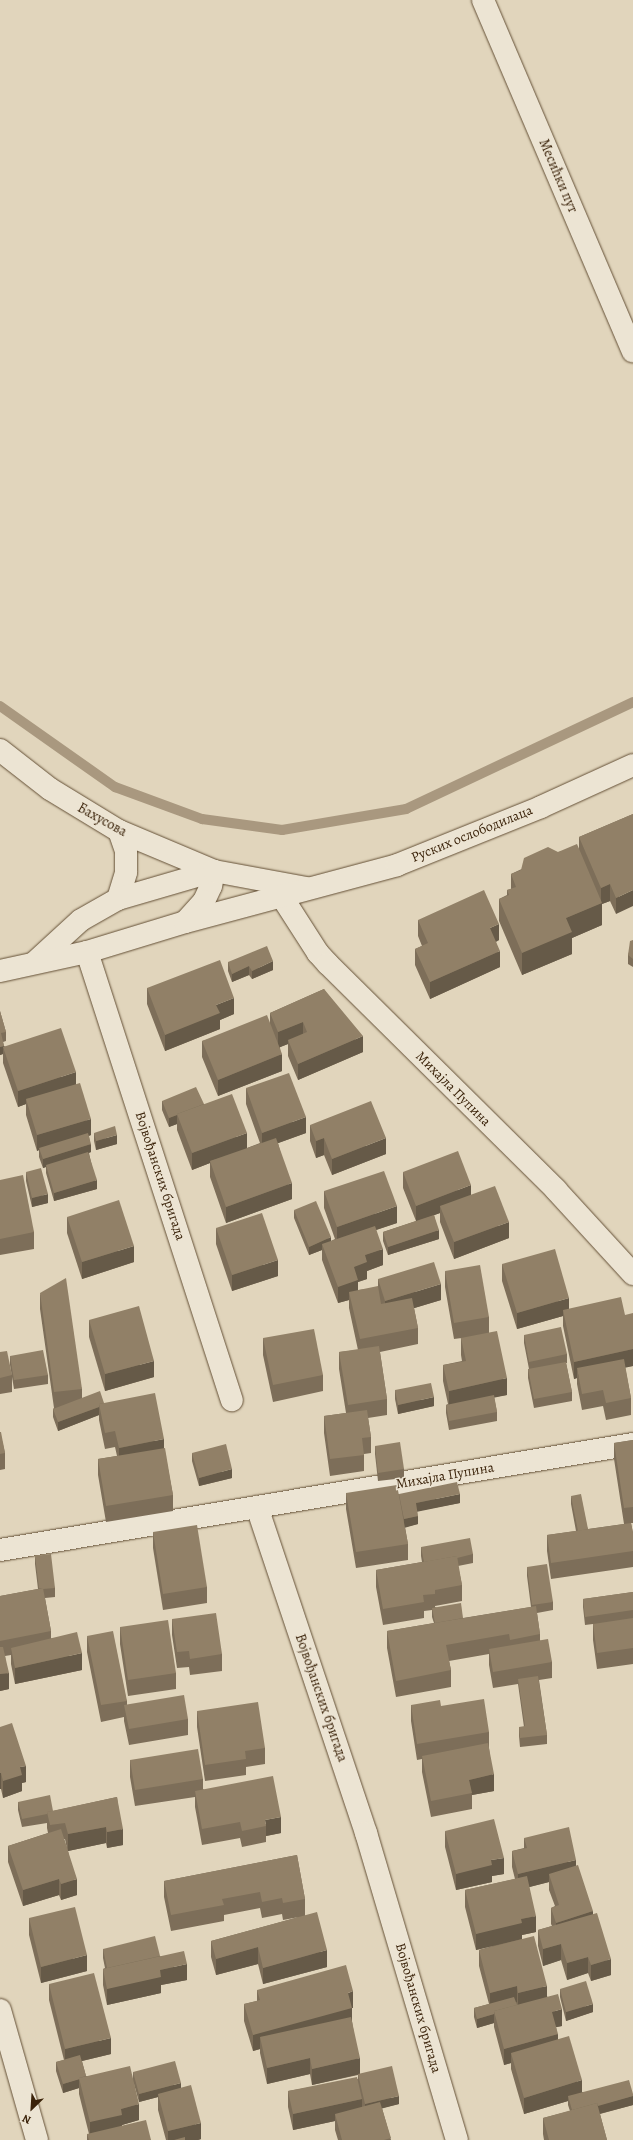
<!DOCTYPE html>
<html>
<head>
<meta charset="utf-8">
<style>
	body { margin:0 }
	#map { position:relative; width:633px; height:2140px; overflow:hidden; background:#e1d5bc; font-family:Alegreya,serif }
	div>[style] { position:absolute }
	.stream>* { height:10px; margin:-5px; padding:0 5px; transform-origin:5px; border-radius:5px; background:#a9987f }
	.roads { filter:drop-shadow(0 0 1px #645036) drop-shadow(0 0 1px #645036) }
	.street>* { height:22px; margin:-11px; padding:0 11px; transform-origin:11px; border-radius:11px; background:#ece4d3 }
	.secondary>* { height:22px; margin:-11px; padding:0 11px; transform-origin:11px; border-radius:11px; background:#ece4d3 }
	.wall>* { inset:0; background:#7d6e59 }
	.shaded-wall>* { inset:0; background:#665a48 }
	.building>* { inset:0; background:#918067 }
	span { translate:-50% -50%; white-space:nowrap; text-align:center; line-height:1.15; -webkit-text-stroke:3px #ece4d3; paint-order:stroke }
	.street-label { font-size:14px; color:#3b230a }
	.north { position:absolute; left:12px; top:2088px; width:40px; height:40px; -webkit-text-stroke:3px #ece4d3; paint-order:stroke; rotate:205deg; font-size:11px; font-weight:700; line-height:16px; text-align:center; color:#3b230a }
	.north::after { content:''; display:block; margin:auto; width:14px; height:18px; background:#3b230a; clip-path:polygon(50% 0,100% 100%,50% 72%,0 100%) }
</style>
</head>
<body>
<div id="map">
	<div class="stream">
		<i style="left:0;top:706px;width:141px;rotate:35.2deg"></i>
		<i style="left:115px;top:787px;width:93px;rotate:20.2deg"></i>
		<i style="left:202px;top:819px;width:81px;rotate:7.8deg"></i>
		<i style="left:282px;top:830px;width:126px;rotate:-9.6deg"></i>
		<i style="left:406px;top:809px;width:251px;rotate:-25.2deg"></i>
	</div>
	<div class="roads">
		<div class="street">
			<i style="left:0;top:750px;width:63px;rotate:38deg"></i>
			<i style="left:50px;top:789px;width:81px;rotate:31.3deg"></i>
			<i style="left:119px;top:831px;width:103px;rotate:22.8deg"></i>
			<i style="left:214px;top:871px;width:15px;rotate:101deg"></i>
			<i style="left:211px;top:886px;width:17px;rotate:115deg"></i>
			<i style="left:204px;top:901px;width:28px;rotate:132deg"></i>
			<i style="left:282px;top:897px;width:67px;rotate:57.3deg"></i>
			<i style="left:318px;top:953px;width:15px;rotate:48deg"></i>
			<i style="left:328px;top:964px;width:321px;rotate:44.7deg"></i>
			<i style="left:556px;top:1190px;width:114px;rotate:47.5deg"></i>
			<i style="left:118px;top:899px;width:28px;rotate:-73deg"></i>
			<i style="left:126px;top:872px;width:21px;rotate:-90deg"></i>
			<i style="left:126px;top:851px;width:21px;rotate:-109deg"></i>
			<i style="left:87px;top:952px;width:471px;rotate:72.1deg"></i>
			<i style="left:35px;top:962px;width:62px;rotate:-42.4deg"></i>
			<i style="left:81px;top:920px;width:43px;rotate:-29.6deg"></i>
			<i style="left:118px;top:899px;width:100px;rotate:-16.3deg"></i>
			<i style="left:214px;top:871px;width:94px;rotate:10.5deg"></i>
			<i style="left:0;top:971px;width:89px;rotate:-12.3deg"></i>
			<i style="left:87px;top:952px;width:102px;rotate:-17deg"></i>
			<i style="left:185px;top:922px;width:220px;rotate:-15deg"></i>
			<i style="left:397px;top:865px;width:155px;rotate:-21.9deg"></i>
			<i style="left:541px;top:807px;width:101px;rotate:-24.5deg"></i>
			<i style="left:257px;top:1507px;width:344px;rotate:71.5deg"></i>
			<i style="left:366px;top:1833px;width:320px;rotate:73.5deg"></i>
			<i style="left:0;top:1550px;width:642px;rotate:-9.51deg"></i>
			<i style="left:0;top:2010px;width:135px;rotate:74.1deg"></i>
		</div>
		<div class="secondary">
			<i style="left:483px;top:0;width:382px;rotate:66.9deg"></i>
		</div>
	</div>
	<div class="wall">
		<i style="clip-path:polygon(633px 814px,616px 914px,610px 901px,602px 904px,602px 925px,572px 938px,572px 954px,522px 975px,499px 921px,499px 899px,507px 895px,507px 890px,511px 889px,511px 874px,558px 852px,579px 849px,579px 837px)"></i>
		<i style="clip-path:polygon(418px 920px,499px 940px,496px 942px,500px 967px,430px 999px,415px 965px,415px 949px,422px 946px,418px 936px)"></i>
		<i style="clip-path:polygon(633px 940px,633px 967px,628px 964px,628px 955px)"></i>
		<i style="clip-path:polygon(228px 962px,273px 970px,252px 979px,249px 975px,232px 982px,228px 971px)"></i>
		<i style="clip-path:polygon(147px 988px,234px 1014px,220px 1020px,220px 1029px,165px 1051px,147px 1004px)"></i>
		<i style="clip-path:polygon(324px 989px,363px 1052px,298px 1080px,288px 1056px,288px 1044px,280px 1047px,282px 1071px,218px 1096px,202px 1057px,202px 1041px,270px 1023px,270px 1013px)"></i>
		<i style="clip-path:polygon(0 1011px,6px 1032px,6px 1041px,3px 1042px,4px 1046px,76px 1085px,91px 1135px,89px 1136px,91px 1152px,89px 1153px,97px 1189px,54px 1201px,46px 1173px,46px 1167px,43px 1168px,39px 1157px,39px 1150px,37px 1151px,26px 1115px,26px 1104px,18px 1107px,3px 1063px,3px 1054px,0 1055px)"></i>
		<i style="clip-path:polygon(246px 1088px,306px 1133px,278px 1143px,292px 1199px,226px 1223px,210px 1177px,210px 1163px,192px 1170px,177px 1130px,177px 1124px,169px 1127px,162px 1110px,162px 1101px,204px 1104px,247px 1148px,260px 1143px,246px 1104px)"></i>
		<i style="clip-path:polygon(310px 1125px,386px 1154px,332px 1175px,324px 1155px,316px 1158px,310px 1141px)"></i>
		<i style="clip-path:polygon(94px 1133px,117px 1144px,96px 1150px,94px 1141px)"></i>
		<i style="clip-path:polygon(26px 1172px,48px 1203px,32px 1207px,26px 1181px)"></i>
		<i style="clip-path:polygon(403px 1172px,471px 1195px,509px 1238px,454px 1259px,440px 1222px,440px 1213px,434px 1215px,439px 1239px,388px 1255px,383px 1241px,383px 1232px,416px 1221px,403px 1188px)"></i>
		<i style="clip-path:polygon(0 1180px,34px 1232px,34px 1249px,0 1255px)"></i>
		<i style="clip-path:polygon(324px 1191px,397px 1223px,376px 1230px,383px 1265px,367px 1271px,367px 1279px,358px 1282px,358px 1290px,378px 1288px,378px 1279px,441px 1300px,414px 1308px,418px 1328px,418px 1344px,380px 1352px,387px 1399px,387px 1415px,368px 1418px,371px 1437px,371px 1453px,364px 1454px,364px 1471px,330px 1476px,324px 1433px,324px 1416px,346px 1413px,339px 1369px,339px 1352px,358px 1350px,349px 1308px,349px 1300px,338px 1303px,322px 1260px,322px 1250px,309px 1255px,294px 1218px,294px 1210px,331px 1241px,335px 1239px,324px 1208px)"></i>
		<i style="clip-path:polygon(67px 1217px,134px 1262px,82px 1279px,67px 1233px)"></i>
		<i style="clip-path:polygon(216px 1228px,278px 1276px,232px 1291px,216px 1244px)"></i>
		<i style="clip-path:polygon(502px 1264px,569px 1309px,625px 1315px,633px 1315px,633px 1366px,625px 1367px,631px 1398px,631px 1415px,606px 1420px,603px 1406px,582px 1410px,577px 1384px,577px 1378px,574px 1379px,563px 1326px,563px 1316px,517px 1329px,502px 1281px)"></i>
		<i style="clip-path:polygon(445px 1271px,489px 1317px,489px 1333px,507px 1395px,494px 1397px,497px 1412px,497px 1421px,449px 1430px,446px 1413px,446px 1405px,448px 1404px,443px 1381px,443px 1365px,462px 1361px,461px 1355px,461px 1338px,469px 1337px,454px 1339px,445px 1287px)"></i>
		<i style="clip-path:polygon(40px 1293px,82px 1389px,82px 1398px,104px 1403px,164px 1448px,173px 1495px,173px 1511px,106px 1522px,98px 1475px,98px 1459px,117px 1456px,115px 1447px,105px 1449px,99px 1420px,99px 1415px,58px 1431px,53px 1417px,53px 1409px,54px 1408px,40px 1309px)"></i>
		<i style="clip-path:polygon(89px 1320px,154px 1377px,105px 1391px,89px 1337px)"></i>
		<i style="clip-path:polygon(524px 1335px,567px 1354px,567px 1363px,566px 1363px,572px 1392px,572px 1401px,534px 1408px,528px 1378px,528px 1369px,529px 1369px,524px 1343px)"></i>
		<i style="clip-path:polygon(263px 1338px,323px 1375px,323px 1391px,273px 1402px,263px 1355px)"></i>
		<i style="clip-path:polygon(0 1352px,12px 1375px,12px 1392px,0 1394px)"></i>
		<i style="clip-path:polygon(10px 1356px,48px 1375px,48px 1384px,14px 1389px,10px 1365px)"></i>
		<i style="clip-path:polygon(395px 1390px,434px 1406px,398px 1414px,395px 1399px)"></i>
		<i style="clip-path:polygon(0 1432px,5px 1453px,5px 1469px,0 1470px)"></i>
		<i style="clip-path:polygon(633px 1440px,633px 1523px,631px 1523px,633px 1533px,633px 1567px,551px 1579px,547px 1551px,547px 1535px,576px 1531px,571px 1504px,571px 1496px,588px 1529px,624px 1524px,614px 1459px,614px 1443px)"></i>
		<i style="clip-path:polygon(375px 1446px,404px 1469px,404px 1478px,378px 1481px,375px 1454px)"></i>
		<i style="clip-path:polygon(192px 1453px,232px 1478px,199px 1486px,192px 1461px)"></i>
		<i style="clip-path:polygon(346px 1493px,399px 1494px,460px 1503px,417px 1511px,418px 1524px,405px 1527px,408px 1544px,408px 1560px,356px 1568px,346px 1509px)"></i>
		<i style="clip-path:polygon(153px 1532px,207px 1587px,207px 1603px,163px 1610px,153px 1548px)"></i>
		<i style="clip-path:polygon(421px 1547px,473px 1554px,473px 1563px,458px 1566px,462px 1585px,462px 1601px,435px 1606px,435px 1607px,463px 1618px,531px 1607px,527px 1576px,527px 1567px,553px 1602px,553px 1610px,537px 1613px,540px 1634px,540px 1640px,552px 1662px,552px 1678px,539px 1680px,547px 1735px,547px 1744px,520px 1747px,519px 1736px,519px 1727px,524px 1727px,518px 1684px,493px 1688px,489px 1665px,489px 1654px,449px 1661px,451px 1670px,451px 1687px,396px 1697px,387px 1648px,387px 1631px,434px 1623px,432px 1617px,432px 1610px,424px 1611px,424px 1618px,383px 1625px,376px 1587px,376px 1570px,422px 1562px,421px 1556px)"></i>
		<i style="clip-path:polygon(35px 1556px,55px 1588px,55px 1597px,45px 1598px,51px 1631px,51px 1638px,82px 1670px,15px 1684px,11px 1664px,11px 1655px,5px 1656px,9px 1689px,0 1691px,0 1596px,38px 1589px,35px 1564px)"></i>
		<i style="clip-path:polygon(633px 1592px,633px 1664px,597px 1669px,593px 1640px,593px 1624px,585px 1625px,583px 1607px,583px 1599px)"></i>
		<i style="clip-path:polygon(172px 1619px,222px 1654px,222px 1671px,190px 1675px,189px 1667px,177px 1668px,172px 1635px)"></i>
		<i style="clip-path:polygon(120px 1627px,176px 1673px,176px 1689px,128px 1696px,120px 1644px)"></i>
		<i style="clip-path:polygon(87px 1636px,127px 1701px,127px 1705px,188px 1719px,188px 1735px,129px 1745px,124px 1721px,124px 1717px,101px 1722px,87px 1652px)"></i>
		<i style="clip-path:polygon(411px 1705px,441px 1706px,489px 1732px,489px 1748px,494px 1791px,472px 1795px,472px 1809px,431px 1817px,422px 1772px,422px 1759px,417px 1760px,411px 1721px)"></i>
		<i style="clip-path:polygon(197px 1711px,265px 1748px,265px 1764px,246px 1767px,246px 1775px,205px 1781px,197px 1727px)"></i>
		<i style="clip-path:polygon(0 1727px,26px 1782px,22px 1783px,22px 1791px,3px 1798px,1px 1789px)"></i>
		<i style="clip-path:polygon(130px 1760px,203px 1779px,203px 1789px,281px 1833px,266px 1836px,266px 1842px,242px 1847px,240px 1838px,202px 1845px,195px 1807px,195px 1797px,135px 1806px,130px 1777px)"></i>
		<i style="clip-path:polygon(evenodd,117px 1797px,123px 1845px,107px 1848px,106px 1843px,68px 1851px,77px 1895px,61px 1900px,59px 1895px,23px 1906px,8px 1862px,8px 1846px,48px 1833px,47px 1828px,47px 1823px,22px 1827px,18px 1810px,18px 1802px,53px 1811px,117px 1797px,64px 1839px,65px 1839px,67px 1849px,64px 1839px)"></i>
		<i style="clip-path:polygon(445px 1831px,504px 1874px,492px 1876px,492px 1882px,456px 1890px,445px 1847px)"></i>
		<i style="clip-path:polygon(524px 1838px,576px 1866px,593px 1914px,611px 1975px,591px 1981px,588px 1973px,567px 1980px,561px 1960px,543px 1966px,538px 1946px,538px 1930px,552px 1926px,551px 1924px,551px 1908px,555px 1906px,549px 1890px,549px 1882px,529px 1887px,536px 1932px,522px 1935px,522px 1939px,547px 1996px,562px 2026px,556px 2027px,558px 2039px,582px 2092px,633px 2094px,633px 2105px,600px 2114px,607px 2140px,544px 2140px,543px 2134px,543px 2118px,570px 2111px,568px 2105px,568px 2101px,524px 2114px,511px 2069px,511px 2063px,504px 2065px,494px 2027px,494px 2023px,477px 2028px,474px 2017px,474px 2008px,489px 2004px,479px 1966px,479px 1950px,496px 1945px,476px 1950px,465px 1907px,465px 1890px,515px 1879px,512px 1867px,512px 1851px,524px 1848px)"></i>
		<i style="clip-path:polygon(297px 1855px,305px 1899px,305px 1915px,327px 1967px,263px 1984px,258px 1964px,216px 1975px,211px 1957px,211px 1941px,299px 1917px,283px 1920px,282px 1914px,262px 1918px,260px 1908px,224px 1915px,224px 1921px,171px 1931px,164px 1897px,164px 1881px)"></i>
		<i style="clip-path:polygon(29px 1918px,87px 1971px,41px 1983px,29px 1935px)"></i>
		<i style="clip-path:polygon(103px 1949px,160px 1956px,187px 1980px,161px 1985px,161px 1993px,107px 2005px,103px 1985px,103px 1969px,105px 1968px,103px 1958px)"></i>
		<i style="clip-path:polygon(49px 1984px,111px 2054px,82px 2061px,86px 2076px,133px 2081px,133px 2072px,181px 2088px,201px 2139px,198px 2140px,166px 2140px,158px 2110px,158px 2097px,139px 2102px,134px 2084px,139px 2120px,122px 2125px,122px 2126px,151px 2140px,87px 2140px,87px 2134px,89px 2134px,79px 2094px,79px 2088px,63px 2093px,56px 2071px,56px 2062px,64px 2060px,49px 2000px)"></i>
		<i style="clip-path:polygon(560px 1989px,593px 2012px,566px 2021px,560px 1997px)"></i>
		<i style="clip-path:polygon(257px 1990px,353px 2008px,352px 2008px,352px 2021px,360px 2074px,399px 2104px,382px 2108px,391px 2140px,338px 2140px,335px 2130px,335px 2121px,293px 2130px,288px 2107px,288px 2091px,358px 2079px,358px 2075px,312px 2085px,310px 2074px,267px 2084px,260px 2053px,260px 2049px,253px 2051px,244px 2021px,244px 2004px,257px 2001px)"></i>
	</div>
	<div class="shaded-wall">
		<i style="clip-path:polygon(610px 884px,610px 901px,602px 904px,602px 925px,572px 938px,572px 954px,522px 975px,522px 953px,566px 918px,601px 903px,601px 888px)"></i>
		<i style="clip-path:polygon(633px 890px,633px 906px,616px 914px,616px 898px)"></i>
		<i style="clip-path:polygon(499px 924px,499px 940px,490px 944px,490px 928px)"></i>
		<i style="clip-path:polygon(500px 951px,500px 967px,430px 999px,430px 982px)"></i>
		<i style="clip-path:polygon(273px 961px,273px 970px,252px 979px,252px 971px)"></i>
		<i style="clip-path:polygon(249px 966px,249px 975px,232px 982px,232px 974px)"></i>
		<i style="clip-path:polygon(234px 998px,234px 1014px,220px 1020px,220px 1029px,165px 1051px,165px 1035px,216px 1005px)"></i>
		<i style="clip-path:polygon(303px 1022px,303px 1038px,288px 1040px,288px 1044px,278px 1048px,278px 1032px)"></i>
		<i style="clip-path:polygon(363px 1036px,363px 1052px,298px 1080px,298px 1064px)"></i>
		<i style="clip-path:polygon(4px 1046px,4px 1050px,3px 1047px,3px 1054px,0 1055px,0 1047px)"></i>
		<i style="clip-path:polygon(282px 1054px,282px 1071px,218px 1096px,218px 1080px)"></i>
		<i style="clip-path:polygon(76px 1072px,76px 1089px,26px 1099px,26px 1104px,18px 1107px,18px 1091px)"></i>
		<i style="clip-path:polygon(177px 1115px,177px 1124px,169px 1127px,169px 1118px)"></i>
		<i style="clip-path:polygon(306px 1117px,306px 1133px,262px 1149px,262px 1133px)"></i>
		<i style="clip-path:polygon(91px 1119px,91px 1135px,40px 1150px,39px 1148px,39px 1150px,37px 1151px,37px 1135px)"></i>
		<i style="clip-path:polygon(247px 1133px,247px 1150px,210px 1161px,210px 1163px,192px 1170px,192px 1153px)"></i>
		<i style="clip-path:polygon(117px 1135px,117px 1144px,96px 1150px,96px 1141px)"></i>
		<i style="clip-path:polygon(324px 1138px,324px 1155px,316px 1158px,316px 1141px)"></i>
		<i style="clip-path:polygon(386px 1138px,386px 1154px,332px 1175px,332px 1159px)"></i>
		<i style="clip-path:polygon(91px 1144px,91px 1152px,47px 1166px,46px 1165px,46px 1167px,43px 1168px,43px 1159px)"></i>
		<i style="clip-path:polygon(97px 1180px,97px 1189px,54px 1201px,54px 1193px)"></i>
		<i style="clip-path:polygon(292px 1183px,292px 1199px,226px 1223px,226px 1207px)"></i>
		<i style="clip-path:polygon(471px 1185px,471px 1201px,440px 1206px,440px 1213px,416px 1222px,416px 1206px)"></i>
		<i style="clip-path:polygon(48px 1194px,48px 1203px,32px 1207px,32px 1198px)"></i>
		<i style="clip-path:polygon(397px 1206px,397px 1223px,337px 1243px,337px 1227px)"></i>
		<i style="clip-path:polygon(509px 1222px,509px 1238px,454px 1259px,454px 1242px)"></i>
		<i style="clip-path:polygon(439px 1230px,439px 1239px,388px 1255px,388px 1247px)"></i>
		<i style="clip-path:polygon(331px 1237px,331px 1246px,322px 1244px,322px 1250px,309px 1255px,309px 1247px)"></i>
		<i style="clip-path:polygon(134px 1246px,134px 1262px,82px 1279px,82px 1262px)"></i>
		<i style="clip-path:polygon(383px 1249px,383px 1265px,367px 1271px,367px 1279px,358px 1282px,358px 1297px,349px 1292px,349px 1300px,338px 1303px,338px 1287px,354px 1267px,365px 1255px)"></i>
		<i style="clip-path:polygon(278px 1260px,278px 1276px,232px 1291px,232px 1275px)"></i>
		<i style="clip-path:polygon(441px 1284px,441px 1300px,385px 1317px,385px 1301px)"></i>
		<i style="clip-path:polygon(569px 1298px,569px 1314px,563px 1310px,563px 1316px,517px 1329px,517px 1313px)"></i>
		<i style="clip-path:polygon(633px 1349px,633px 1366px,579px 1378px,577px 1368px,577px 1378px,574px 1379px,574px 1362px)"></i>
		<i style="clip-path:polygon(154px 1361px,154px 1377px,105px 1391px,105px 1374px)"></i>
		<i style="clip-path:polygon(507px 1378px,507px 1395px,449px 1407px,449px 1391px)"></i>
		<i style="clip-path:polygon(434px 1397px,434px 1406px,398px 1414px,398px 1405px)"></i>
		<i style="clip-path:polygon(99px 1407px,99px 1415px,58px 1431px,58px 1422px)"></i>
		<i style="clip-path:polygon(164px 1439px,164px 1455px,119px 1464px,119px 1448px)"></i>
		<i style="clip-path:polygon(232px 1469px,232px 1478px,199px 1486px,199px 1478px)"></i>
		<i style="clip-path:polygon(460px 1494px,460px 1503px,416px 1512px,416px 1503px)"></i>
		<i style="clip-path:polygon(418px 1516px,418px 1524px,404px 1528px,404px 1519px)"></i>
		<i style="clip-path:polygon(82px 1653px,82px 1670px,15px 1684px,15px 1668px)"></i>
		<i style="clip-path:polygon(9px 1673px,9px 1689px,0 1691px,0 1674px)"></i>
		<i style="clip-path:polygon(26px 1766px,26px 1782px,22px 1783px,22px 1791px,3px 1798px,3px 1781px,20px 1767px)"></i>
		<i style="clip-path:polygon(0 1773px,1px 1773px,1px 1789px,0 1789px)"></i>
		<i style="clip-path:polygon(494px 1774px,494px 1791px,472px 1795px,469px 1780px)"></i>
		<i style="clip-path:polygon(281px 1817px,281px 1833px,266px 1836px,266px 1826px,265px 1820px)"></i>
		<i style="clip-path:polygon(106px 1827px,106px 1843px,68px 1851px,68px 1834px)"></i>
		<i style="clip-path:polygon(123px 1829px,123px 1845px,107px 1848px,107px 1832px)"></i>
		<i style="clip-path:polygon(504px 1858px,504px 1874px,492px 1876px,492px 1882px,456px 1890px,456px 1874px,491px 1860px)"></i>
		<i style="clip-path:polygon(576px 1860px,576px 1876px,549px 1874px,549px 1882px,518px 1890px,518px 1874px)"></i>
		<i style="clip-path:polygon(59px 1879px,59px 1895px,23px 1906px,23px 1890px)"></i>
		<i style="clip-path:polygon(77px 1879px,77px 1895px,61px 1900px,61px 1884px)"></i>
		<i style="clip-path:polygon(593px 1911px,593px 1927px,556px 1939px,556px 1923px)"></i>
		<i style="clip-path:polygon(536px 1916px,536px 1932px,522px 1935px,522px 1939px,476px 1950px,476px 1934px,521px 1919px)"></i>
		<i style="clip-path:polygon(561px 1944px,561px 1960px,543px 1966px,543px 1949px)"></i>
		<i style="clip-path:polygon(258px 1947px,258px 1964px,216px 1975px,216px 1959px)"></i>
		<i style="clip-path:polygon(327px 1950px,327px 1967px,263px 1984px,263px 1968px)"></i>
		<i style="clip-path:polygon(87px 1955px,87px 1971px,41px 1983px,41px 1967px)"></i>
		<i style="clip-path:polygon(588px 1957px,588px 1973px,567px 1980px,567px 1963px)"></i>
		<i style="clip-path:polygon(611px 1959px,611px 1975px,591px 1981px,591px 1965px)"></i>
		<i style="clip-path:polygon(187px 1964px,187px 1980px,161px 1985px,161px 1993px,107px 2005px,107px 1989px,160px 1970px)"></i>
		<i style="clip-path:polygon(517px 1986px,517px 2002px,490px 2009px,490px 1993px)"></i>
		<i style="clip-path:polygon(547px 1986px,547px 2002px,518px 2010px,518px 1993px)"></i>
		<i style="clip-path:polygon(353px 1991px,353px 2008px,352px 2008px,352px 2024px,260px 2037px,260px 2049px,253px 2051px,253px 2035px)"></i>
		<i style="clip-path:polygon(593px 2004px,593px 2012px,566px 2021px,566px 2012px)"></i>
		<i style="clip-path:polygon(562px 2009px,562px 2026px,552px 2028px,552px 2012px)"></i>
		<i style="clip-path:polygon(494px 2014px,494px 2023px,477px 2028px,477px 2019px)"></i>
		<i style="clip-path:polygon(558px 2034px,558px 2050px,511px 2053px,511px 2063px,504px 2065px,504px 2049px)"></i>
		<i style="clip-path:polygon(111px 2038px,111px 2054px,65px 2065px,65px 2049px)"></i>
		<i style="clip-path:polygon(310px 2058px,310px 2074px,267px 2084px,267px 2068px)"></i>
		<i style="clip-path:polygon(360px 2058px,360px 2074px,312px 2085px,312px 2069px)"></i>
		<i style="clip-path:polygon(79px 2079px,79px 2088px,63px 2093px,63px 2084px)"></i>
		<i style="clip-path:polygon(582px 2080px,582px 2096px,568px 2096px,568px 2101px,524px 2114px,524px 2098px)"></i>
		<i style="clip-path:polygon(181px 2083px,181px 2091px,158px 2094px,158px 2097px,139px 2102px,139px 2094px)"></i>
		<i style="clip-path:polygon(399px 2096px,399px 2104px,365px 2113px,365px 2104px)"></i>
		<i style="clip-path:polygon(633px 2096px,633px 2105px,572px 2121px,572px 2112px)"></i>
		<i style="clip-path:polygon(362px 2099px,362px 2116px,335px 2114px,335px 2121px,293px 2130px,293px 2114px)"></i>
		<i style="clip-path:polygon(139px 2104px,139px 2120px,122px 2125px,122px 2131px,90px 2138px,90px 2122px,121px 2109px)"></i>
		<i style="clip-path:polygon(201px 2123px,201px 2139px,198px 2140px,168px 2140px,168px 2131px)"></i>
	</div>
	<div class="building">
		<i style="clip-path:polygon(633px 814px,633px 890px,616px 898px,610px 884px,601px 888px,579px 837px)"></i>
		<i style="clip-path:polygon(577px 844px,602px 903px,566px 918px,572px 932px,522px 953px,499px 899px,509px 895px,507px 890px,516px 887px,511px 874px,521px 870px,524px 858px,548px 847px,558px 852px)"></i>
		<i style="clip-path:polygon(484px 890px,499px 924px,490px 928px,500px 951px,430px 982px,415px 949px,428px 943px,418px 920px)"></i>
		<i style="clip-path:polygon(633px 940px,633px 959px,628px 955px,630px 941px)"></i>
		<i style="clip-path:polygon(267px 946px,273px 961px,252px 971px,249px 966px,232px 974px,228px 962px)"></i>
		<i style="clip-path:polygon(220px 960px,234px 998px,216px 1005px,220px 1013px,165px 1035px,147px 988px)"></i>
		<i style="clip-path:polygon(324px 989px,363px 1036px,298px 1064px,288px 1040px,307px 1032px,303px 1022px,278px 1032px,270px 1013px)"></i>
		<i style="clip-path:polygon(0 1011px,6px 1032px,1px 1033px,4px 1046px,0 1047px)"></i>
		<i style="clip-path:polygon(267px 1015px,282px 1054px,218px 1080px,202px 1041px)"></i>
		<i style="clip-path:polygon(61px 1028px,76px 1072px,18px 1091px,3px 1047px)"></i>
		<i style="clip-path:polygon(289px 1073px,306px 1117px,262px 1133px,246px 1088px)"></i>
		<i style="clip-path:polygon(80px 1083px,91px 1119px,37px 1135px,26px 1099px)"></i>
		<i style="clip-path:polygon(196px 1087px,204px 1104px,177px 1114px,177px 1115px,169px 1118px,162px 1101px)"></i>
		<i style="clip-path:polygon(232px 1094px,247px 1133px,192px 1153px,177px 1114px)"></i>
		<i style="clip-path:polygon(371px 1101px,386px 1138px,332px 1159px,324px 1138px,316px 1141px,310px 1125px)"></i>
		<i style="clip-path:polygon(115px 1126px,117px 1135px,96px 1141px,94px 1133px)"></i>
		<i style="clip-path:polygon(88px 1133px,91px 1144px,43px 1159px,39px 1148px)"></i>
		<i style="clip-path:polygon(276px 1138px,292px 1183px,226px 1207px,210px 1161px)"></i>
		<i style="clip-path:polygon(458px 1151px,471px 1185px,416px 1206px,403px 1172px)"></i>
		<i style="clip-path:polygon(88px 1152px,97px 1180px,54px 1193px,46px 1165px)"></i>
		<i style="clip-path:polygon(41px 1168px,48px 1194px,32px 1198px,26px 1172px)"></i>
		<i style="clip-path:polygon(384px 1171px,397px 1206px,337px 1227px,324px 1191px)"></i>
		<i style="clip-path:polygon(23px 1175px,34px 1232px,0 1239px,0 1180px)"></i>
		<i style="clip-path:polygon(495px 1186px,509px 1222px,454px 1242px,440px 1206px)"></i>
		<i style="clip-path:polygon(119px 1200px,134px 1246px,82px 1262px,67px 1217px)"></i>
		<i style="clip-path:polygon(316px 1201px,331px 1237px,309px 1247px,294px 1210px)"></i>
		<i style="clip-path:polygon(262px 1213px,278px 1260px,232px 1275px,216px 1228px)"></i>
		<i style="clip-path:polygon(434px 1215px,439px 1230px,388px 1247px,383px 1232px)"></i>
		<i style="clip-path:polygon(375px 1226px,383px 1249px,365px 1255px,367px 1262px,354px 1267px,358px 1280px,338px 1287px,322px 1244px)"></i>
		<i style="clip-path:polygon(555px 1249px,569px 1298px,517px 1313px,502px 1264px)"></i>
		<i style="clip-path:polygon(434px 1262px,441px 1284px,385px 1301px,378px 1279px)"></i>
		<i style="clip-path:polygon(480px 1265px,489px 1317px,454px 1323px,445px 1271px)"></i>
		<i style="clip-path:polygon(66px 1278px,82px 1389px,54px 1392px,40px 1293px)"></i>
		<i style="clip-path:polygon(378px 1286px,381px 1304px,412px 1298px,418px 1328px,360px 1339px,349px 1292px)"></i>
		<i style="clip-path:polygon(621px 1297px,625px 1315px,633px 1313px,633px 1349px,574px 1362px,563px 1310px)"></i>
		<i style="clip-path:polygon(139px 1306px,154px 1361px,105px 1374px,89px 1320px)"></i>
		<i style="clip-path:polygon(561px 1327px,567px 1354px,529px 1362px,524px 1335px)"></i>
		<i style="clip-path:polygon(314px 1329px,323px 1375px,273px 1385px,263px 1338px)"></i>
		<i style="clip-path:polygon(497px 1331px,507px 1378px,449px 1391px,443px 1365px,466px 1361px,461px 1338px)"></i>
		<i style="clip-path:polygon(379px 1346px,387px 1399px,348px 1405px,339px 1352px)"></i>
		<i style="clip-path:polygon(43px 1350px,48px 1375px,14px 1380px,10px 1356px)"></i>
		<i style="clip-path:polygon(7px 1351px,12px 1375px,0 1378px,0 1352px)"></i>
		<i style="clip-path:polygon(624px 1359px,631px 1398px,606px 1403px,603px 1390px,582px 1394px,577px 1368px)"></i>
		<i style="clip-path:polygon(566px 1362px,572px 1392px,534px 1399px,528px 1369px)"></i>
		<i style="clip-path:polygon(431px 1383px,434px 1397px,398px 1405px,395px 1390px)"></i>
		<i style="clip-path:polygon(100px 1391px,104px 1403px,99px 1404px,99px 1407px,58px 1422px,53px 1409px)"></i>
		<i style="clip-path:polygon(155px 1393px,164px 1439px,119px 1448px,115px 1431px,105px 1433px,99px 1404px)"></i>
		<i style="clip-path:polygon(494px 1395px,497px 1412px,449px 1421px,446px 1405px)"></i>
		<i style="clip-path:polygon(367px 1410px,371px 1437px,362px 1438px,364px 1455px,330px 1459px,324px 1416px)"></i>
		<i style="clip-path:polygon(0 1432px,1px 1432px,5px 1453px,0 1454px)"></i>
		<i style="clip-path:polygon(633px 1440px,633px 1507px,624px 1508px,614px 1443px)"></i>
		<i style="clip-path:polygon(400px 1442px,404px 1469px,378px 1473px,375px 1446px)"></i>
		<i style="clip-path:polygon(226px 1444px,232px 1469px,199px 1478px,192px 1453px)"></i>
		<i style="clip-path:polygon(165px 1448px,173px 1495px,106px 1506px,98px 1459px)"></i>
		<i style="clip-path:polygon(457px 1482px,460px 1494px,416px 1503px,418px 1516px,404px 1519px,399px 1494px)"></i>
		<i style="clip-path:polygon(397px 1485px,408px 1544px,356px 1552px,346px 1493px)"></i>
		<i style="clip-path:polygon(581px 1494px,588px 1529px,578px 1531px,571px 1496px)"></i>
		<i style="clip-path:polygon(631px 1523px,633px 1533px,633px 1551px,551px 1563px,547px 1535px)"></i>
		<i style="clip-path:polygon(197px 1525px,207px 1587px,163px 1594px,153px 1532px)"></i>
		<i style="clip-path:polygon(470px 1538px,473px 1554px,457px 1558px,457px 1556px,424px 1562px,421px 1547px)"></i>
		<i style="clip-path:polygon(51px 1554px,55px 1588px,43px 1589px,43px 1588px,39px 1588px,35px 1556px)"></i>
		<i style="clip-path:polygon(457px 1556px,462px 1585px,435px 1590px,435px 1594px,423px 1595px,424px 1602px,383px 1609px,376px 1570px)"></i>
		<i style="clip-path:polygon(547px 1564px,553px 1602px,532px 1605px,527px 1567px)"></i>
		<i style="clip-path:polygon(43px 1588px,51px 1631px,0 1641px,0 1596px)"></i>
		<i style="clip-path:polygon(633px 1592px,633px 1610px,585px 1617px,583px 1599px)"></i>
		<i style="clip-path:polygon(461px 1603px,463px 1618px,435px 1623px,432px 1608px)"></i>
		<i style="clip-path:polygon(536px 1606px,540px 1634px,510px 1640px,509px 1634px,446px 1645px,451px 1670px,396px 1681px,387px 1631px)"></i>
		<i style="clip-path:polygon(216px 1613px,222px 1654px,190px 1659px,189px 1651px,177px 1652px,172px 1619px)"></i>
		<i style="clip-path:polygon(633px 1618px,633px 1648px,597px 1653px,593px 1624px)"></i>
		<i style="clip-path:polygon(168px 1620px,176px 1673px,128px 1680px,120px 1627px)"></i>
		<i style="clip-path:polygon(113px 1631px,127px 1701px,101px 1705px,87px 1636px)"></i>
		<i style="clip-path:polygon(77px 1632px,82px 1653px,15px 1668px,11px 1648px)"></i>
		<i style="clip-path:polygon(548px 1639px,552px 1662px,493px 1672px,489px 1649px)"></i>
		<i style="clip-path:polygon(0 1647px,3px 1647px,9px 1673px,0 1674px)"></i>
		<i style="clip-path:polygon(538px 1676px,547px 1735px,520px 1738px,519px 1727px,525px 1726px,518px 1679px)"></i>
		<i style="clip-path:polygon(184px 1695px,188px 1719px,129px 1729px,124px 1705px)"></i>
		<i style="clip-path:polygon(484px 1699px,489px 1732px,417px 1744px,411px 1705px,440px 1700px,441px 1706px)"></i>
		<i style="clip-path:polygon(258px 1702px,265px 1748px,245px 1751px,246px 1759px,205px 1765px,197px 1711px)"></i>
		<i style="clip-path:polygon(12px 1723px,26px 1766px,20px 1767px,22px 1775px,3px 1781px,1px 1773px,0 1773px,0 1727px)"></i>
		<i style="clip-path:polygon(488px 1743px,494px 1774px,469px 1780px,472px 1793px,431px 1801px,422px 1756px)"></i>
		<i style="clip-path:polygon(198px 1749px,203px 1779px,135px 1790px,130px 1760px)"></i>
		<i style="clip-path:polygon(273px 1776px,281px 1817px,265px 1820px,266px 1826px,242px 1831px,240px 1822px,202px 1829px,195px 1791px)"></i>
		<i style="clip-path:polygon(50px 1795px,53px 1811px,47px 1812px,47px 1814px,22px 1819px,18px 1802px)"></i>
		<i style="clip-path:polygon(117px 1797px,123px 1829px,107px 1832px,106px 1827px,68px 1834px,65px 1823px,50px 1825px,47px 1812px)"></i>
		<i style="clip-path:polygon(494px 1819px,504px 1858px,491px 1860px,492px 1865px,456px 1874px,445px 1831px)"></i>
		<i style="clip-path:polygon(569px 1827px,576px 1860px,518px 1874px,512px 1851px,527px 1848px,524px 1838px)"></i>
		<i style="clip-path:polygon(61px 1829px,77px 1879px,61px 1884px,59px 1879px,23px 1890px,8px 1846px)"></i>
		<i style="clip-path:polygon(297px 1855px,305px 1899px,283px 1903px,282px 1898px,262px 1902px,260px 1892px,222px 1899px,224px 1905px,171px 1915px,164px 1881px)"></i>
		<i style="clip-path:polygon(578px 1865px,593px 1911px,556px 1923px,551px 1908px,559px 1905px,549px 1874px)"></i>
		<i style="clip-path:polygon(527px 1876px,536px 1916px,521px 1919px,522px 1923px,476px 1934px,465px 1890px)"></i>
		<i style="clip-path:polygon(75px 1907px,87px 1955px,41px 1967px,29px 1918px)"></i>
		<i style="clip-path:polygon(317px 1912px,327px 1950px,263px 1968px,258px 1947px,216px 1959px,211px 1941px)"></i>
		<i style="clip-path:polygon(597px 1913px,611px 1959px,591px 1965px,588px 1957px,567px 1963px,561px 1944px,543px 1949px,538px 1930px)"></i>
		<i style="clip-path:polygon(155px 1936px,160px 1956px,107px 1968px,103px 1949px)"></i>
		<i style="clip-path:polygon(534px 1936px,547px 1986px,518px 1993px,517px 1986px,490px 1993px,479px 1950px)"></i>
		<i style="clip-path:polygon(184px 1951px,187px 1964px,160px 1970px,161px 1977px,107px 1989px,103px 1969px)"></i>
		<i style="clip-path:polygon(346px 1965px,353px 1991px,348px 1993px,352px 2008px,253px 2035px,244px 2004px,260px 2000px,257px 1990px)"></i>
		<i style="clip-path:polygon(94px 1973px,111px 2038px,65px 2049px,49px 1984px)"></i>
		<i style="clip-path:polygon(586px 1981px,593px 2004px,566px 2012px,560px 1989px)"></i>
		<i style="clip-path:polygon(558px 1994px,562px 2009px,552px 2012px,558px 2034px,504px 2049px,494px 2011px)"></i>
		<i style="clip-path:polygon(514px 1997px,517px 2005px,494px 2011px,494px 2014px,477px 2019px,474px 2008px)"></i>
		<i style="clip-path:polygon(351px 2017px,360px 2058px,312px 2069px,310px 2058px,267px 2068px,260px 2037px)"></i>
		<i style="clip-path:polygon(569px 2036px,582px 2080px,524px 2098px,511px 2053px)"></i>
		<i style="clip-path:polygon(80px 2055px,86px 2076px,79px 2078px,80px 2079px,63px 2084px,56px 2062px)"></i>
		<i style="clip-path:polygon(175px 2061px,181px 2083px,139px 2094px,133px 2072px)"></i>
		<i style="clip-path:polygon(130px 2066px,139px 2104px,121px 2109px,122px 2115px,90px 2122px,79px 2078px)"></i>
		<i style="clip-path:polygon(392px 2066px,399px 2096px,365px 2104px,358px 2074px)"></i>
		<i style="clip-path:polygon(357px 2077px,362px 2099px,293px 2114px,288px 2091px)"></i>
		<i style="clip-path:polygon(629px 2080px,633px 2094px,633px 2096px,598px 2106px,597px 2103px,572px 2110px,568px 2096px)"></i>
		<i style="clip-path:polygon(191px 2085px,201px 2123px,168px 2131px,158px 2094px)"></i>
		<i style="clip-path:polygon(380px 2102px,391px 2138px,384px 2140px,342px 2140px,335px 2114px)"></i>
		<i style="clip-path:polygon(597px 2103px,607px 2140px,549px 2140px,543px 2118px)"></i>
		<i style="clip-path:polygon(146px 2120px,151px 2140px,89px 2140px,87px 2134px)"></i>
		<i style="clip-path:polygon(185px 2137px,185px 2140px,174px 2140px)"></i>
	</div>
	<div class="street-label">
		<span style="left:558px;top:176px;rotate:67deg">Месићки пут</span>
		<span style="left:102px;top:820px;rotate:29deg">Бахусова</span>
		<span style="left:472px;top:834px;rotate:-22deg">Руских ослободилаца</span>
		<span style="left:453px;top:1089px;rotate:45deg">Михајла Пупина</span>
		<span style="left:160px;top:1176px;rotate:72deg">Војвођанских бригада</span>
		<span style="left:445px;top:1476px;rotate:-10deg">Михајла Пупина</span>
		<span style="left:321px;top:1698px;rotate:71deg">Војвођанских бригада</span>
		<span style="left:418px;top:2008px;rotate:74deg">Војвођанских бригада</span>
	</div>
	<div class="north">N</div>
</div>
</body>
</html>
